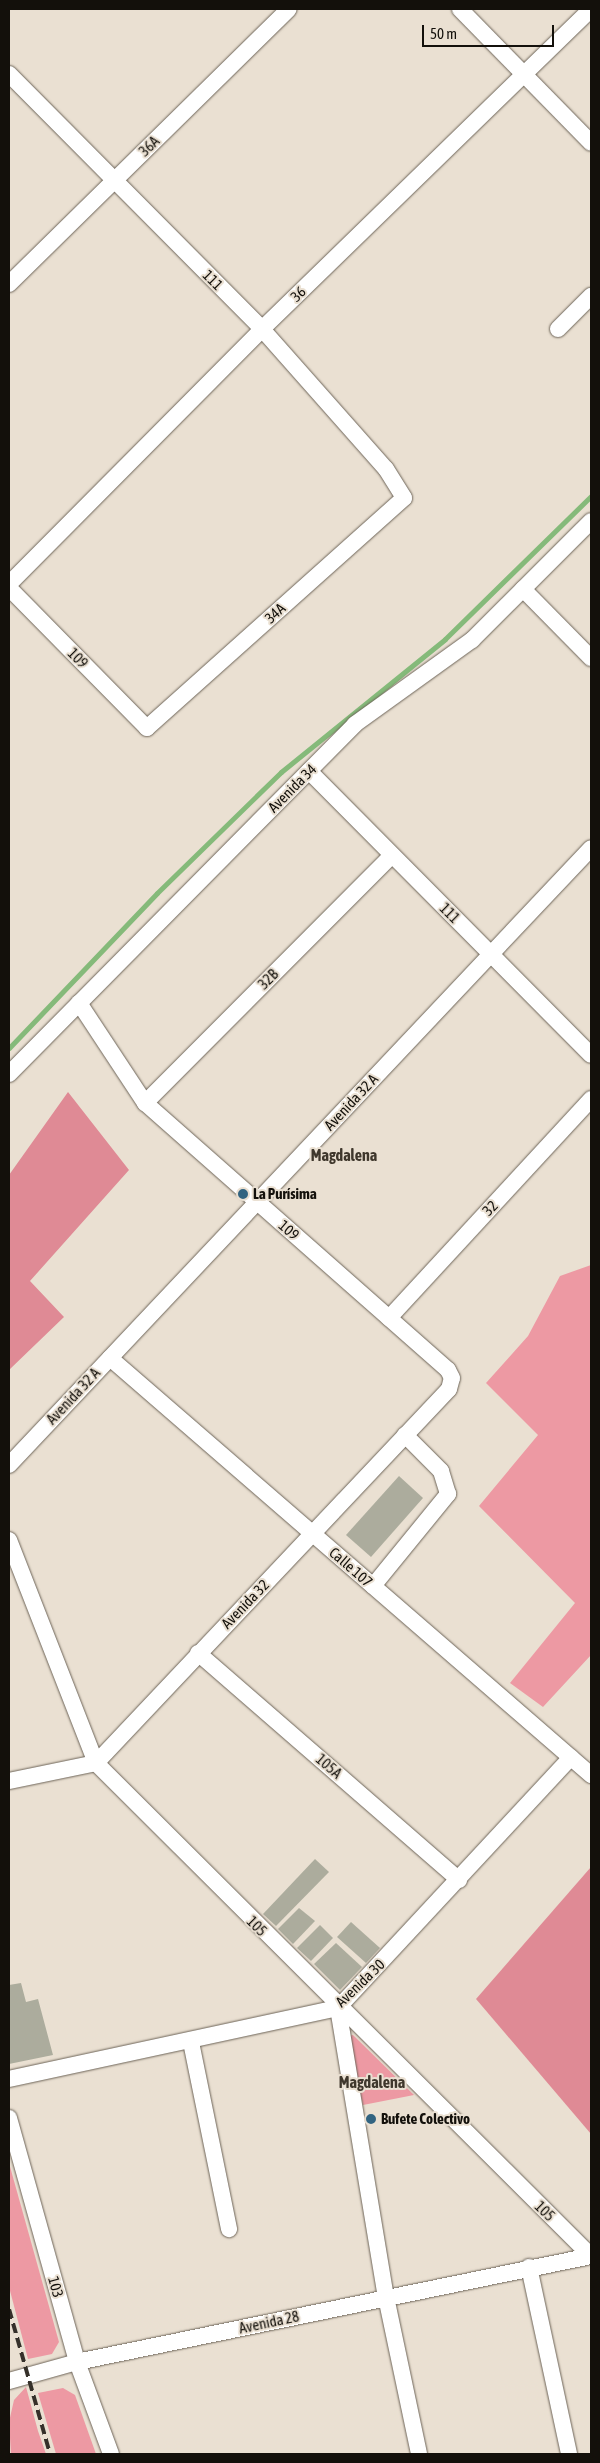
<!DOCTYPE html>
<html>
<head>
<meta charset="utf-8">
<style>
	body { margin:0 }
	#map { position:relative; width:600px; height:2463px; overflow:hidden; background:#eae0d2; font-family:"Asap Condensed",sans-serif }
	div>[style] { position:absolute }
	.green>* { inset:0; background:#ed99a3 }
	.forest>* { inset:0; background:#df8a95 }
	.stream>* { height:5px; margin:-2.5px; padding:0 2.5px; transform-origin:2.5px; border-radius:2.5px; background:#85ba7a }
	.building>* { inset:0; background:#acac9d }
	.roads { filter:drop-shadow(0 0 1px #6d6458) drop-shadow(0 0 1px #6d6458) }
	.minor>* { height:16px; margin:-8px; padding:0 8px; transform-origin:8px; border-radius:8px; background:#fff }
	.rail>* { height:4px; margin-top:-2px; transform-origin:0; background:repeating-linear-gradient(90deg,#35302a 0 10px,transparent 0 15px) }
	.dots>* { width:14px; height:14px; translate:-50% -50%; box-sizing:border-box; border:2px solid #eae0d2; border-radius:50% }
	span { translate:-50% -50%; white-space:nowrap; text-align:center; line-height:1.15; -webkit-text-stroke:4px #eae0d2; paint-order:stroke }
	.street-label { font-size:15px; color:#13100b }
	.poi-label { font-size:15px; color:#13100b; font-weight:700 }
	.left { translate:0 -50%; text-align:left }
	.neighbourhood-label { font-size:16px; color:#3f372c; font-weight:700 }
	.frame { position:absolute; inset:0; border:10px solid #13100b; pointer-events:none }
	.scale { position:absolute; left:422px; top:25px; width:132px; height:22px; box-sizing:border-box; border:2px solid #13100b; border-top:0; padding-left:6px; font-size:15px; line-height:18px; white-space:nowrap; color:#13100b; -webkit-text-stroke:4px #eae0d2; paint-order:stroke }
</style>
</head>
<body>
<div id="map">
	<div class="green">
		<i style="clip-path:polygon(591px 1265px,591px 1655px,543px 1707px,510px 1683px,575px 1603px,479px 1506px,538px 1435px,486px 1383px,528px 1336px,560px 1276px)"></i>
		<i style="clip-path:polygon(353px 2035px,414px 2095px,363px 2105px,348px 2042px,348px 2036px)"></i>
		<i style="clip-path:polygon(9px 2163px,59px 2342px,52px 2354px,28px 2359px,9px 2287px)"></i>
		<i style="clip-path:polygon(26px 2387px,38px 2431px,46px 2454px,11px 2454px,9px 2422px,14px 2400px)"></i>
		<i style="clip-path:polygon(63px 2388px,75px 2395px,96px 2454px,56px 2454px,38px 2393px)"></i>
	</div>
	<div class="forest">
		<i style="clip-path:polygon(68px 1092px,129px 1170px,30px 1281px,64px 1317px,9px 1370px,9px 1175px)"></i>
		<i style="clip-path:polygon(591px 1867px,591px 2134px,476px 1999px)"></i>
	</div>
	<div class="stream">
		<i style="left:9px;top:1048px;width:214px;rotate:-46.3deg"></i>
		<i style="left:157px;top:893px;width:173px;rotate:-44.3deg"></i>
		<i style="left:281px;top:772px;width:211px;rotate:-39deg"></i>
		<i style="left:445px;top:639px;width:204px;rotate:-44.4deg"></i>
	</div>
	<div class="building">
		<i style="clip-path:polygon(399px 1476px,423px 1498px,371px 1557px,346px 1535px)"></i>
		<i style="clip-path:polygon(315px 1859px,329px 1872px,276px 1926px,263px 1914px)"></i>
		<i style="clip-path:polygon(299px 1908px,315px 1921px,293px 1944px,278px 1929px)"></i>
		<i style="clip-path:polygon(351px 1922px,380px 1948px,366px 1963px,337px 1937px)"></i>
		<i style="clip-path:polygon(320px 1925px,333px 1938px,311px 1961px,297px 1948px)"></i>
		<i style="clip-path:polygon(336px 1943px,362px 1967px,340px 1990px,314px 1964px)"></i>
		<i style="clip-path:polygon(21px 1983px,26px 2002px,38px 1999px,53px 2055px,9px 2064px,9px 1985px)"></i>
	</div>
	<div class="roads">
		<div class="minor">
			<i style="left:460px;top:9px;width:187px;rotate:45.6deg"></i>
			<i style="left:9px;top:74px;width:359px;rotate:45.2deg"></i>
			<i style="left:262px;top:329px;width:187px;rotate:48.5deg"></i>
			<i style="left:386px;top:469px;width:34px;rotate:58deg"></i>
			<i style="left:404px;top:498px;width:345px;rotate:138.2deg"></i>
			<i style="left:147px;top:728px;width:197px;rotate:-134.6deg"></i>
			<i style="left:9px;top:284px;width:392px;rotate:-44.5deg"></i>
			<i style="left:558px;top:329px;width:47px;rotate:-45deg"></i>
			<i style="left:9px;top:584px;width:359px;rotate:-45.2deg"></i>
			<i style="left:262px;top:329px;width:459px;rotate:-44.2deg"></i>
			<i style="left:523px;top:589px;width:97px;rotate:45.4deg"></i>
			<i style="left:309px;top:771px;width:400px;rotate:45.2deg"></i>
			<i style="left:9px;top:1074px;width:492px;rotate:-45.3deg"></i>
			<i style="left:355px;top:724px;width:144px;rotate:-35.7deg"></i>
			<i style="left:472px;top:640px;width:168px;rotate:-45deg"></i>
			<i style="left:145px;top:1103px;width:350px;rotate:-45.1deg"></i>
			<i style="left:389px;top:1318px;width:298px;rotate:-47.3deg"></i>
			<i style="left:110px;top:1358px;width:637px;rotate:40.92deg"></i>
			<i style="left:9px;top:1465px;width:848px;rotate:-46.67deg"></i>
			<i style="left:9px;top:1540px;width:239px;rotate:68.7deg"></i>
			<i style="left:96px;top:1763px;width:699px;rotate:44.88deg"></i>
			<i style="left:373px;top:1586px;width:119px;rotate:-50.8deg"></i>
			<i style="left:448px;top:1494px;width:24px;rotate:-107deg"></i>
			<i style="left:441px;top:1471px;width:51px;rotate:-135deg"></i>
			<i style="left:198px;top:1653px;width:346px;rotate:41deg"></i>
			<i style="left:9px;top:1781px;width:89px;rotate:-11.7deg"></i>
			<i style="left:96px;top:1763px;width:514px;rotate:-46.65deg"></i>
			<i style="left:449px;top:1389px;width:11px;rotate:-75deg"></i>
			<i style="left:452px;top:1378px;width:9px;rotate:-117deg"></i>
			<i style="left:448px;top:1370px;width:404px;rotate:-138.6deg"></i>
			<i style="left:145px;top:1103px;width:120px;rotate:-123.4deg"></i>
			<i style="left:338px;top:2008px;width:293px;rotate:80.6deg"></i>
			<i style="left:386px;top:2297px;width:160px;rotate:78.1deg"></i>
			<i style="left:191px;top:2042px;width:191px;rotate:78.5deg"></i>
			<i style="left:9px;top:2079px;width:337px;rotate:-12.2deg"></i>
			<i style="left:338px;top:2008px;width:342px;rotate:-47.1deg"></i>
			<i style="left:9px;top:2118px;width:253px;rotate:74.4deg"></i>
			<i style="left:77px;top:2362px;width:98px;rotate:69.7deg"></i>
			<i style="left:529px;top:2267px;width:191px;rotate:77.9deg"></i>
			<i style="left:9px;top:2381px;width:71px;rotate:-15.6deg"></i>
			<i style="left:77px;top:2362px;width:525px;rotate:-11.65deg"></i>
		</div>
	</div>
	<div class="rail">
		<i style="left:9px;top:2309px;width:151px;rotate:74.2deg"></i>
	</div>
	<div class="dots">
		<i style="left:243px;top:1194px;background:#326481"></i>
		<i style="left:371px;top:2119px;background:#326481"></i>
	</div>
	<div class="street-label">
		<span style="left:149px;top:146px;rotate:-44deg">36A</span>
		<span style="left:213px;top:280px;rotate:45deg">111</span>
		<span style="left:298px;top:294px;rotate:-44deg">36</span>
		<span style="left:275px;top:613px;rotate:-42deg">34A</span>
		<span style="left:78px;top:658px;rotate:45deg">109</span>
		<span style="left:292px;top:788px;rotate:-45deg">Avenida 34</span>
		<span style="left:450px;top:913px;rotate:45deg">111</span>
		<span style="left:268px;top:979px;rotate:-45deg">32B</span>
		<span style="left:351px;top:1102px;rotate:-47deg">Avenida 32 A</span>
		<span style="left:490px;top:1208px;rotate:-47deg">32</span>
		<span style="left:289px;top:1230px;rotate:41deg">109</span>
		<span style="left:73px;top:1396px;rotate:-47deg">Avenida 32 A</span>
		<span style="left:351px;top:1567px;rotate:41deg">Calle 107</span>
		<span style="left:245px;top:1604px;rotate:-46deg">Avenida 32</span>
		<span style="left:329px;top:1766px;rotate:41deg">105A</span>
		<span style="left:257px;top:1926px;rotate:45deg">105</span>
		<span style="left:360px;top:1983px;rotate:-44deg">Avenida 30</span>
		<span style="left:545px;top:2211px;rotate:44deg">105</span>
		<span style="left:56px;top:2287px;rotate:74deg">103</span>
		<span style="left:269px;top:2322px;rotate:-12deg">Avenida 28</span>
	</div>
	<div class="poi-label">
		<span class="left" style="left:253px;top:1194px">La Purísima</span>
		<span class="left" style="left:381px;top:2119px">Bufete Colectivo</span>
	</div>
	<div class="neighbourhood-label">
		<span style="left:344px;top:1155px">Magdalena</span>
		<span style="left:372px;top:2082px">Magdalena</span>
	</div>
	<div class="frame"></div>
	<div class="scale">50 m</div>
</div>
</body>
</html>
